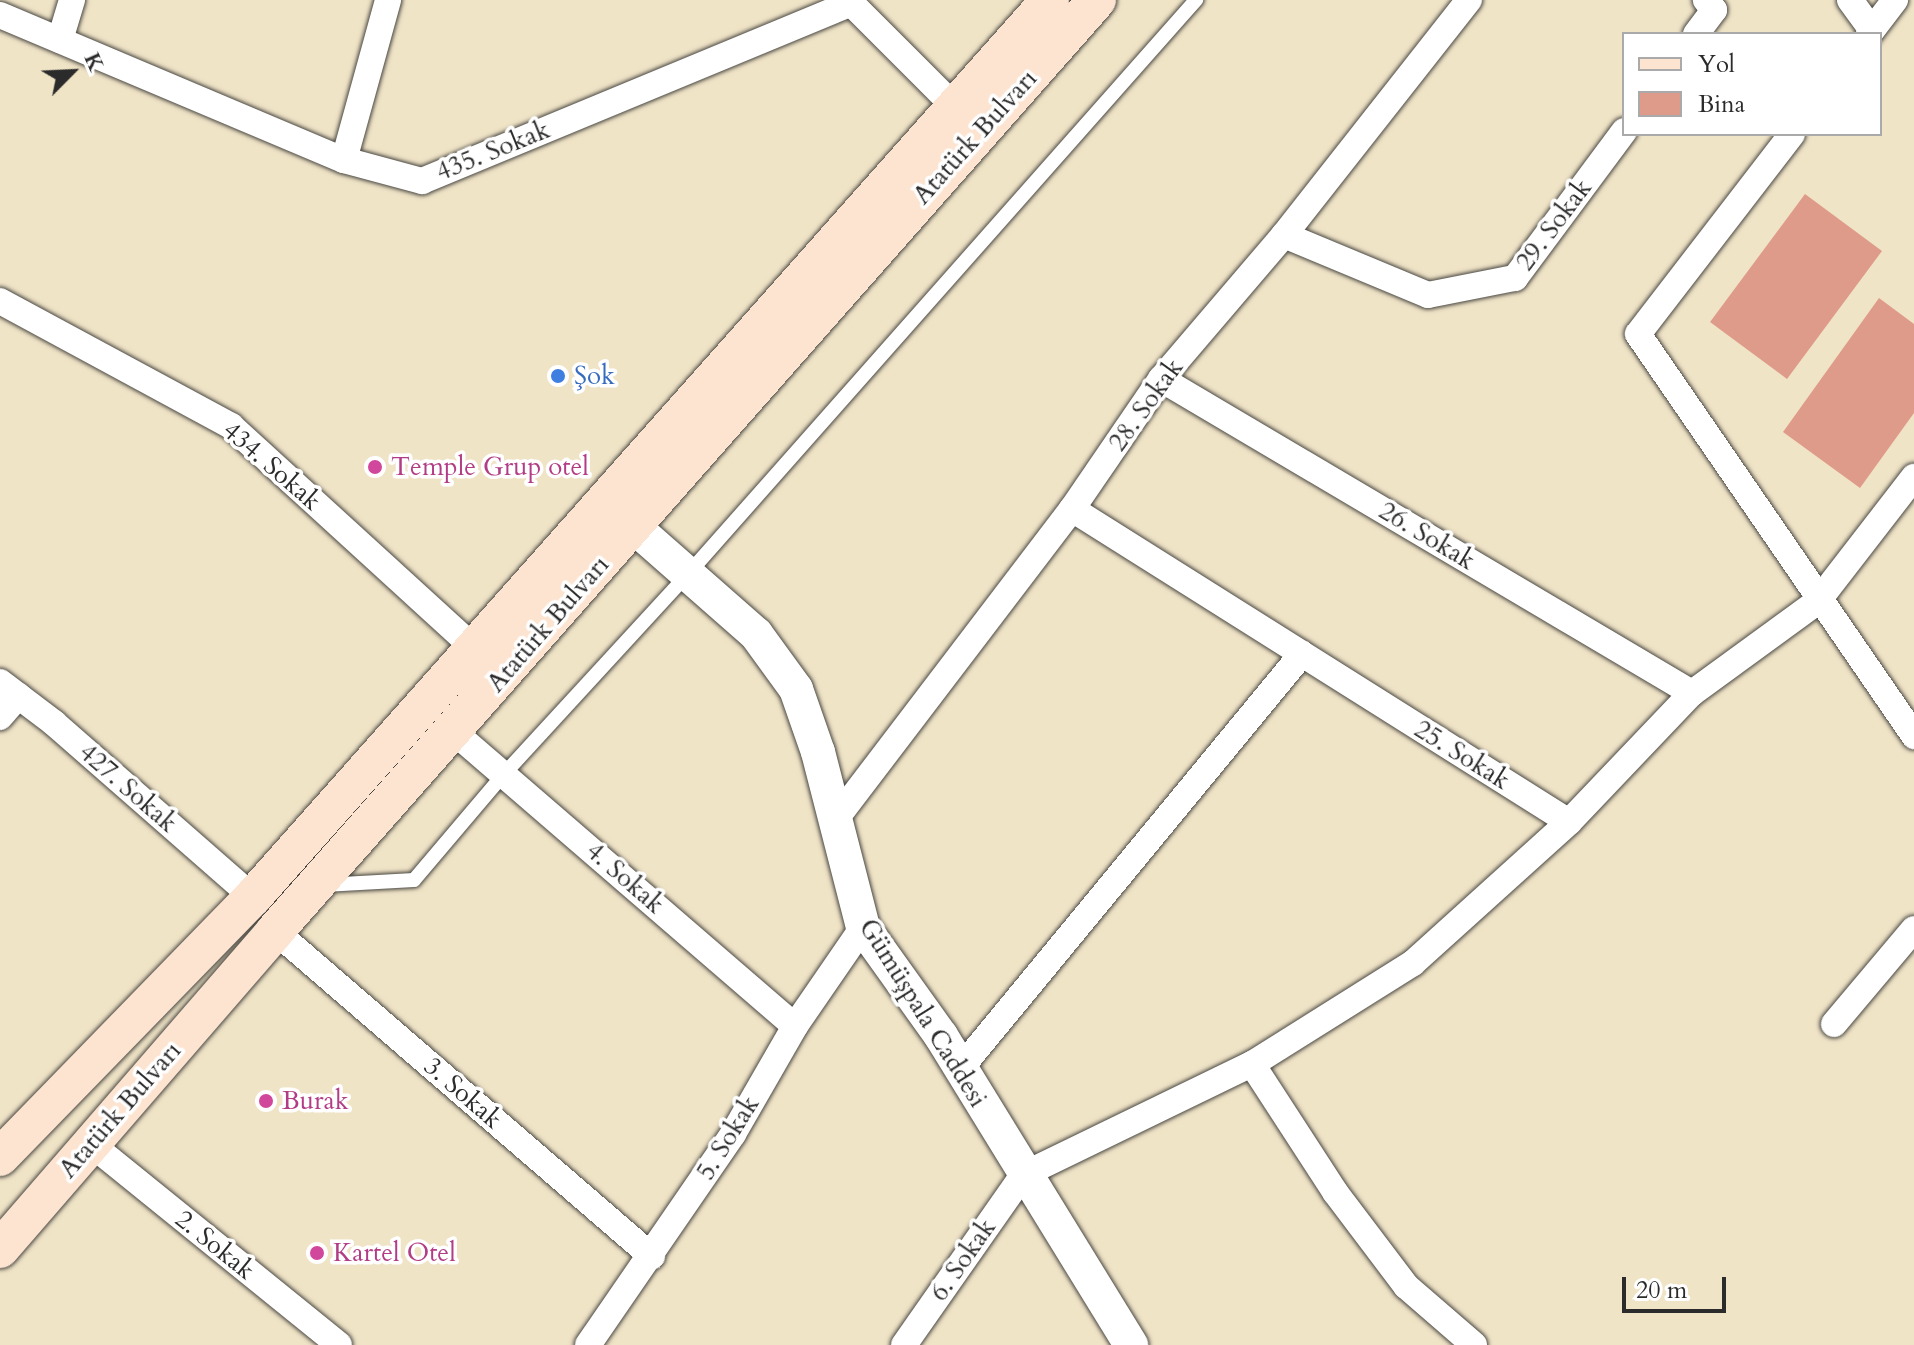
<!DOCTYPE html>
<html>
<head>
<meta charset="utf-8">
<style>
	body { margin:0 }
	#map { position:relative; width:1914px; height:1345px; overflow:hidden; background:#f0e4c7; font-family:Cardo,serif }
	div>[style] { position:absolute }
	.building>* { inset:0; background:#df9b8a }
	.roads { filter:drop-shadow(0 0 2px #494742) drop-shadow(0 0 2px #494742) }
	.service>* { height:14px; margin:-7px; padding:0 7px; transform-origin:7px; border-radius:7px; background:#fff }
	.minor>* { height:26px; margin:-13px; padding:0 13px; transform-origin:13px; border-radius:13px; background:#fff }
	.tertiary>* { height:34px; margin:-17px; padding:0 17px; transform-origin:17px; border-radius:17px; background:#fff }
	.secondary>* { height:38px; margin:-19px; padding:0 19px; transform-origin:19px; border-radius:19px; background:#fde4d1 }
	.dots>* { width:22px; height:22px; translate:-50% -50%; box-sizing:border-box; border:4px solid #fff; border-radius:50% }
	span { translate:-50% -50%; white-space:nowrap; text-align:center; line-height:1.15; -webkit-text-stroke:7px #fff; paint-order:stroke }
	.street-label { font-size:26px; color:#2b2b2b }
	.shop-label { font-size:26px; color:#366cbe }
	.left { translate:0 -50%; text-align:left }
	.hotel-label { font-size:26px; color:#b23c85 }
	.legend { position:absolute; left:1622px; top:32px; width:260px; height:104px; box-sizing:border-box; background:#fff; border:2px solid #aaa; margin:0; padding:10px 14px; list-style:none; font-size:24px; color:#2b2b2b }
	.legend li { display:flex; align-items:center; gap:16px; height:40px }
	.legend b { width:40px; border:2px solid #aaa }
	.north { position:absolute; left:32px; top:32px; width:80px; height:80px; -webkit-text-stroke:6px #fff; paint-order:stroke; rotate:66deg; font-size:22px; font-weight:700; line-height:32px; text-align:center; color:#2b2b2b }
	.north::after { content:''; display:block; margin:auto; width:28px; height:36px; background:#2b2b2b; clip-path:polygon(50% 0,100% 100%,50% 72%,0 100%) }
	.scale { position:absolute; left:1622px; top:1277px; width:104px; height:36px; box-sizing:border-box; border:4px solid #2b2b2b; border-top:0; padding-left:10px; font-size:24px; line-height:28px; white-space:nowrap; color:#2b2b2b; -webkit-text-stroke:6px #fff; paint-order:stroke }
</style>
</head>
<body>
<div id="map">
	<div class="building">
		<i style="clip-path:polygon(1805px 194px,1882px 251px,1787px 379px,1710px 322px)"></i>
		<i style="clip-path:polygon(1879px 298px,1914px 324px,1914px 413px,1860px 488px,1783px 432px)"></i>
	</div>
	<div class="roads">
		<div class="service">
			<i style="left:324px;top:885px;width:90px;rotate:-3.2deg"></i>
			<i style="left:414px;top:880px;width:139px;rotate:-49.7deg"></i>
			<i style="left:504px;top:774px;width:272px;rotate:-47.4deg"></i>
			<i style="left:688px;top:574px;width:767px;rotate:-48.49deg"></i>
		</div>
		<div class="minor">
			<i style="left:848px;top:0;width:151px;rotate:45deg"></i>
			<i style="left:1850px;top:0;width:37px;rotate:54deg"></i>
			<i style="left:0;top:15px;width:373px;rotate:22.9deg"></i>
			<i style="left:344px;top:160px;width:81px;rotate:15.1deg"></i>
			<i style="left:422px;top:181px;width:464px;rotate:-22.5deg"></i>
			<i style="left:1696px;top:34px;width:30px;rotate:-53deg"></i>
			<i style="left:1714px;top:10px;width:13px;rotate:-129deg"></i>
			<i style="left:1869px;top:34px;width:43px;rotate:-52.6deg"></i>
			<i style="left:60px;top:40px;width:42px;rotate:-73.3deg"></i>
			<i style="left:1792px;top:134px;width:252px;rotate:127.6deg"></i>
			<i style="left:1638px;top:334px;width:488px;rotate:55.5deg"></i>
			<i style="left:344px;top:160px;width:166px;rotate:-74.6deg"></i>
			<i style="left:1284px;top:235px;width:156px;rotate:22.6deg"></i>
			<i style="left:1428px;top:295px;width:89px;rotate:-11.1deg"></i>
			<i style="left:1515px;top:278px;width:183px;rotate:-53.4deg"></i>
			<i style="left:0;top:301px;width:263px;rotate:28.4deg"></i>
			<i style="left:231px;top:426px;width:329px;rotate:42.4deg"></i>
			<i style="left:1161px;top:379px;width:617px;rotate:30.6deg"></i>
			<i style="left:1072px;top:509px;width:587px;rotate:32.2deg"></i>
			<i style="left:1569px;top:822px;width:178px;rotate:-46.4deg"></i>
			<i style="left:1692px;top:693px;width:156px;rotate:-36.1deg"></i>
			<i style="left:1818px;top:601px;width:157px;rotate:-52.3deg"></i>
			<i style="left:0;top:682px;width:68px;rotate:37.2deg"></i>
			<i style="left:54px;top:723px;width:264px;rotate:41.2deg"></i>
			<i style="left:0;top:717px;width:28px;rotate:-49deg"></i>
			<i style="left:454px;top:732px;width:450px;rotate:40.8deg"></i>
			<i style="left:835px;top:820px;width:391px;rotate:-52.7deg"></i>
			<i style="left:1072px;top:509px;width:158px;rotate:-55.6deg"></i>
			<i style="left:1161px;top:379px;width:189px;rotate:-49.5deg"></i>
			<i style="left:1284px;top:235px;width:299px;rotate:-51.8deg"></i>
			<i style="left:275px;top:931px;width:498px;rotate:40.8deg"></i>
			<i style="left:1834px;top:1024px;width:124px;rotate:-49.9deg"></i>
			<i style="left:1252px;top:1064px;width:153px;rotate:57deg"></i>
			<i style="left:1335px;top:1192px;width:118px;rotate:52.9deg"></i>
			<i style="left:1406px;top:1286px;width:90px;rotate:40.9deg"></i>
			<i style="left:960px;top:1069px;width:538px;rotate:-50.51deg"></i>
			<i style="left:91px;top:1144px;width:319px;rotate:39deg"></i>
			<i style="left:588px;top:1345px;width:256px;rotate:-55.5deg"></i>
			<i style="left:733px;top:1134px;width:125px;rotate:-60.1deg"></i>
			<i style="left:795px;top:1026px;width:120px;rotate:-55.5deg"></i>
			<i style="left:904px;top:1345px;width:208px;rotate:-55deg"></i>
			<i style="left:1023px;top:1175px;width:254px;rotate:-25.9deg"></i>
			<i style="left:1252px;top:1064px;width:190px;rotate:-32.1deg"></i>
			<i style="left:1413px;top:963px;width:210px;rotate:-42.1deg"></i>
		</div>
		<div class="tertiary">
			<i style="left:633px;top:526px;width:164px;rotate:41.3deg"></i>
			<i style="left:756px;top:634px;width:68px;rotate:54deg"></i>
			<i style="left:796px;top:689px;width:67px;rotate:70.8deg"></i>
			<i style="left:818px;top:752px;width:181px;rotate:75.6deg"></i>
			<i style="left:863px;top:927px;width:134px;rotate:54.4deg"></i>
			<i style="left:941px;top:1036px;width:363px;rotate:58.4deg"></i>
		</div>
		<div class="secondary">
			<i style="left:0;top:1157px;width:363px;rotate:-45.8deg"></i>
			<i style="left:253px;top:897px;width:1200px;rotate:-48.38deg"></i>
			<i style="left:0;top:1249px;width:420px;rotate:-49.1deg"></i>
			<i style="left:275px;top:931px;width:1242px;rotate:-48.56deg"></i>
		</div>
	</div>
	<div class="dots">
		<i style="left:558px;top:376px;background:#3f7fe0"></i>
		<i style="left:375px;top:467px;background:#d1479c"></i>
		<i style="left:266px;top:1101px;background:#d1479c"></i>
		<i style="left:317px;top:1253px;background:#d1479c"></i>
	</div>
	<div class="street-label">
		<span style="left:975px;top:137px;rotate:-48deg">Atatürk Bulvarı</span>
		<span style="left:493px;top:151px;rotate:-22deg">435. Sokak</span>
		<span style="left:1554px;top:225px;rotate:-53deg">29. Sokak</span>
		<span style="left:1146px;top:405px;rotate:-54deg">28. Sokak</span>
		<span style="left:272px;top:466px;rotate:41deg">434. Sokak</span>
		<span style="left:1427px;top:536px;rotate:31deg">26. Sokak</span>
		<span style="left:548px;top:624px;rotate:-49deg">Atatürk Bulvarı</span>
		<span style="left:1462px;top:755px;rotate:32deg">25. Sokak</span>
		<span style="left:128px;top:788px;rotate:41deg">427. Sokak</span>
		<span style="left:625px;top:878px;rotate:41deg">4. Sokak</span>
		<span style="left:923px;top:1013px;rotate:58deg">Gümüşpala Caddesi</span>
		<span style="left:463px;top:1093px;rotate:41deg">3. Sokak</span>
		<span style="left:120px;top:1110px;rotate:-49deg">Atatürk Bulvarı</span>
		<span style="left:728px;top:1138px;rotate:-58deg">5. Sokak</span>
		<span style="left:215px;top:1245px;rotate:39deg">2. Sokak</span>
		<span style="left:963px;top:1260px;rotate:-55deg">6. Sokak</span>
	</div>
	<div class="shop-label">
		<span class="left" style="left:574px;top:376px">Şok</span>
	</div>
	<div class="hotel-label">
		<span class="left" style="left:391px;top:467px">Temple Grup otel</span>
		<span class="left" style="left:282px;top:1101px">Burak</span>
		<span class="left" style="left:333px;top:1253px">Kartel Otel</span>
	</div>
	<ul class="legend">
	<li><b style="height:10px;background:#fde4d1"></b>Yol</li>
	<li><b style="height:22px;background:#df9b8a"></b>Bina</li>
	</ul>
	<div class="north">K</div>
	<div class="scale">20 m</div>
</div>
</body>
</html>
